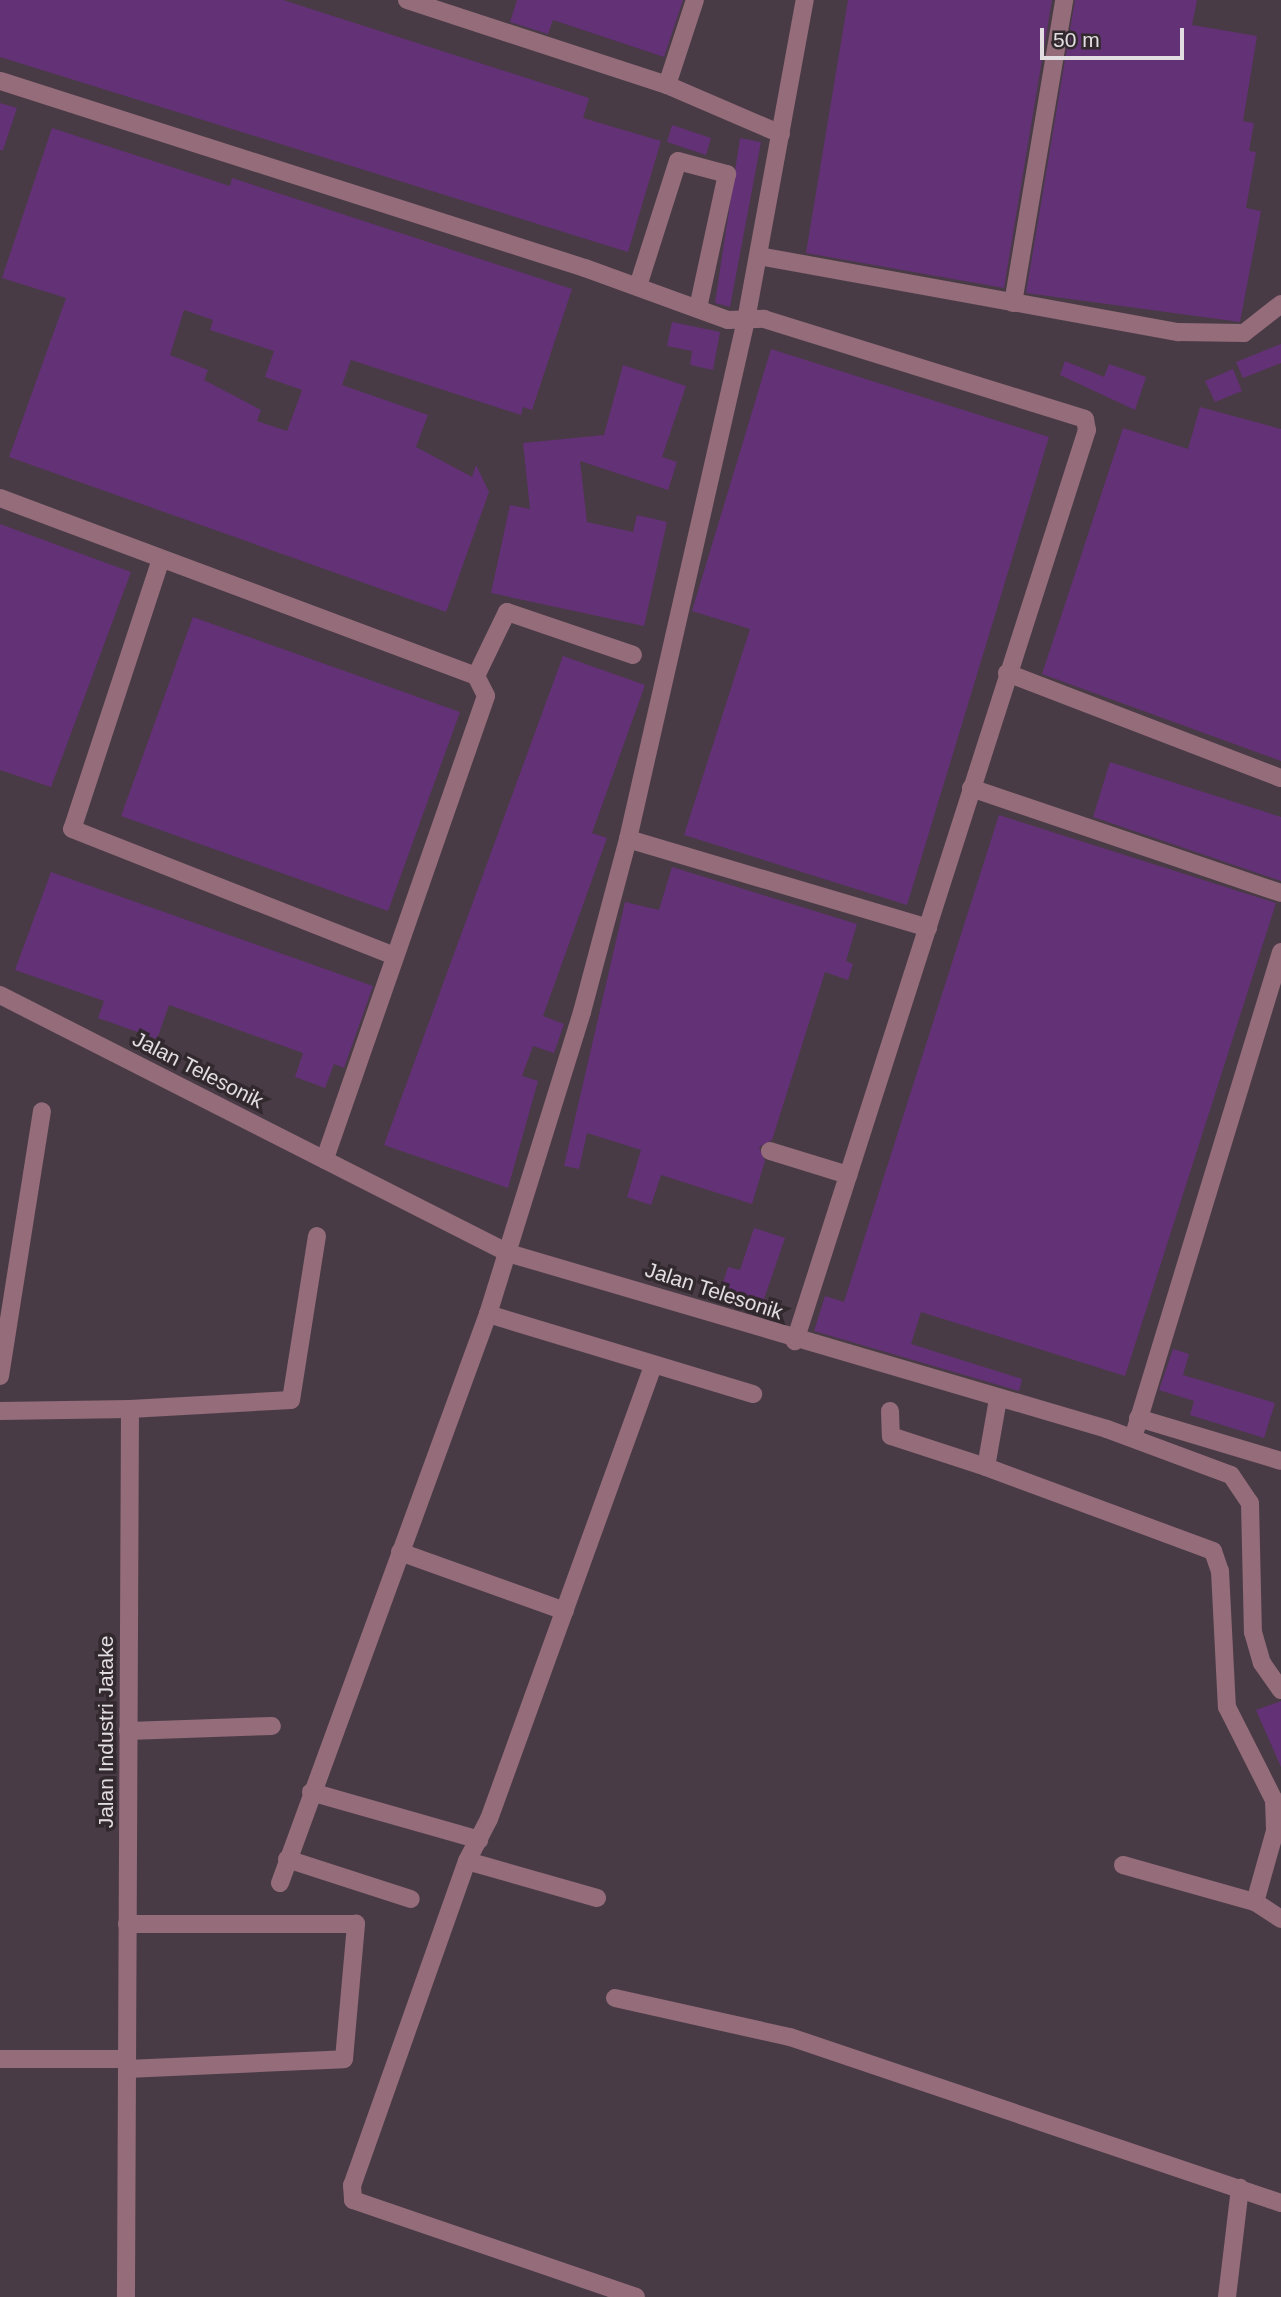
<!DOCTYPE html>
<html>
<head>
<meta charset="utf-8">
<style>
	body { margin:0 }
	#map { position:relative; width:1281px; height:2297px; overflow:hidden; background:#3c3339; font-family:Helvetica,sans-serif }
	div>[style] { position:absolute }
	.built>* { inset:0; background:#493b45 }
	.building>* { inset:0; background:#633175 }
	.minor>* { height:18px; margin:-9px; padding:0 9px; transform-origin:9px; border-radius:9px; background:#946c7a }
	span { translate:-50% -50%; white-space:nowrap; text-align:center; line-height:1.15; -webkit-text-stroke:7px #32292f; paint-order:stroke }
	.street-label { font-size:21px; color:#e2dde1 }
	.scale { position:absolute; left:1040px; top:28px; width:144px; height:32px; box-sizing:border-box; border:4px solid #e2dde1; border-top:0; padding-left:9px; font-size:21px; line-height:24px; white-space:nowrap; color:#e2dde1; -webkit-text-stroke:5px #32292f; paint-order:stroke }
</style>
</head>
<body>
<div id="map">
	<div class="built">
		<i style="clip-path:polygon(0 0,1281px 0,1281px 2297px,0 2297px)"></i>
	</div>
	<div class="building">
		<i style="clip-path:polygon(0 0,283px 0,589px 98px,583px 118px,661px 141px,628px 252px,0 57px)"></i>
		<i style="clip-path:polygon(517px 0,683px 0,664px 57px,553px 20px,548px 34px,510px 22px)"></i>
		<i style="clip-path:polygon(848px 0,1052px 0,1004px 288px,806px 253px)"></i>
		<i style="clip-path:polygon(1075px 0,1197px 0,1192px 25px,1257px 36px,1243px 121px,1254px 123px,1249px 151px,1256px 152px,1246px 208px,1261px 211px,1240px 322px,1026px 293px)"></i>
		<i style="clip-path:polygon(0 103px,17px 108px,3px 150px,0 150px)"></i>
		<i style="clip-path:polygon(672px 125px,711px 138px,706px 155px,667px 142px)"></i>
		<i style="clip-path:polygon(evenodd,52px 128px,230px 186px,232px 178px,572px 289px,532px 410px,523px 407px,521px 415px,351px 360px,342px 385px,428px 415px,416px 447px,472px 477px,476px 465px,489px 492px,446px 612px,9px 457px,66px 298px,2px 278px,52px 128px,184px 310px,213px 320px,210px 330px,274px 351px,265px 377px,302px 390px,287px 431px,257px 421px,261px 410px,204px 380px,208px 370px,170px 355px,184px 310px)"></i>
		<i style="clip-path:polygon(740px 138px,761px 142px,730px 307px,715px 303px)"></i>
		<i style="clip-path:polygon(672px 322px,720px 332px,713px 370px,690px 365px,692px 351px,667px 346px)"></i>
		<i style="clip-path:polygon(1281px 344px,1281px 363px,1243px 378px,1236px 362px)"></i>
		<i style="clip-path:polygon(771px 349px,1049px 437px,907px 905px,684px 835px,750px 629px,692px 611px)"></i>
		<i style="clip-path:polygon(1065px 361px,1104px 377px,1109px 364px,1146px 377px,1135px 410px,1060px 375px)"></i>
		<i style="clip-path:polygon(623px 365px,686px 386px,662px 457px,677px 462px,668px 490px,580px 461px,587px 522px,633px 532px,637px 515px,667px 522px,644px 626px,491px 593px,510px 505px,530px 509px,523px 443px,604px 435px)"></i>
		<i style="clip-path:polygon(1233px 369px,1242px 391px,1215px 402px,1205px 381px)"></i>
		<i style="clip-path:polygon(1200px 407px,1281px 429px,1281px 761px,1042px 674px,1123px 428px,1188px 449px)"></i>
		<i style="clip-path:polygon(0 524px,131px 572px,51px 787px,0 770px)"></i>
		<i style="clip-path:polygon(193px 617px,460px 712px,388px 911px,121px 816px)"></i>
		<i style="clip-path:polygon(563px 656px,645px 685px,592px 833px,607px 838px,543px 1016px,564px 1024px,554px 1053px,533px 1046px,522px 1076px,538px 1081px,508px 1188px,384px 1145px)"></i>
		<i style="clip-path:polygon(1110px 762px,1281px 817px,1281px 881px,1093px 817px)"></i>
		<i style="clip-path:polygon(999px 815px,1276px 903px,1125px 1376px,921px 1312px,911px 1344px,1022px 1379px,1019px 1391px,814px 1331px,825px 1296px,844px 1302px)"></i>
		<i style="clip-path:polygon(672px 867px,857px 924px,846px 961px,853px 964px,848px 980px,825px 972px,772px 1140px,759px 1147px,765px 1161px,752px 1204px,661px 1175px,651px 1205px,627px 1197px,641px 1150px,587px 1133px,579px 1169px,564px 1166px,625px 902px,659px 910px)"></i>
		<i style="clip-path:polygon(51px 872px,373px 986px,344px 1068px,334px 1064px,325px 1088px,295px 1077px,303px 1053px,169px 1005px,157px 1039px,98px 1018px,104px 1001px,15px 970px)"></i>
		<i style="clip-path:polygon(754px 1228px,785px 1238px,764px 1299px,781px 1304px,776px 1320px,717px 1301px,728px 1267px,740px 1270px)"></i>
		<i style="clip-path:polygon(1173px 1349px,1189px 1354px,1183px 1375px,1275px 1403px,1264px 1438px,1190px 1415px,1194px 1401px,1159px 1390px)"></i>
		<i style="clip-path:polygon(1281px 1701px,1281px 1767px,1256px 1710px)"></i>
	</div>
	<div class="minor">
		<i style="left:407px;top:0;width:274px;rotate:18.1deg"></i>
		<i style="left:667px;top:85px;width:124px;rotate:23.3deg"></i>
		<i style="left:1px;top:81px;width:613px;rotate:17.76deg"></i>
		<i style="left:585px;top:268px;width:152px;rotate:20deg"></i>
		<i style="left:728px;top:320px;width:36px;rotate:-2deg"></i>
		<i style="left:764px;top:319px;width:336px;rotate:17.3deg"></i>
		<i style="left:1085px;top:419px;width:11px;rotate:80deg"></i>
		<i style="left:1087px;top:430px;width:957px;rotate:107.77deg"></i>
		<i style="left:667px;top:85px;width:89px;rotate:-71.8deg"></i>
		<i style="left:759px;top:256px;width:427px;rotate:10.3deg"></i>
		<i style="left:1179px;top:332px;width:65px;rotate:0.9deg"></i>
		<i style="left:1244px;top:333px;width:47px;rotate:-38.1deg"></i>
		<i style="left:638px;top:286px;width:131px;rotate:-72.3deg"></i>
		<i style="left:678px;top:161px;width:51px;rotate:14.9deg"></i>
		<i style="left:727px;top:174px;width:137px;rotate:102.2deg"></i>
		<i style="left:1013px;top:303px;width:307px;rotate:-80.4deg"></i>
		<i style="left:0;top:498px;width:508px;rotate:20.5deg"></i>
		<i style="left:476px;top:676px;width:22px;rotate:63deg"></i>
		<i style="left:486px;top:696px;width:491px;rotate:109.2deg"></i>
		<i style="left:161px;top:559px;width:284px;rotate:108.2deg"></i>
		<i style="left:72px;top:829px;width:347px;rotate:21.5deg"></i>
		<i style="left:1007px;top:673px;width:293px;rotate:21deg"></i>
		<i style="left:476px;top:676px;width:71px;rotate:-64.2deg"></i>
		<i style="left:507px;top:612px;width:133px;rotate:18.8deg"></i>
		<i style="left:971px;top:788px;width:327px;rotate:18.7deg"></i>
		<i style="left:628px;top:839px;width:313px;rotate:16.5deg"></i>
		<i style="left:0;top:995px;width:570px;rotate:26.92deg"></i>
		<i style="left:508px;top:1253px;width:624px;rotate:16.37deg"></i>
		<i style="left:1107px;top:1429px;width:132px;rotate:20.4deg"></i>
		<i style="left:1231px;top:1475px;width:34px;rotate:56deg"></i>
		<i style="left:1250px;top:1503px;width:129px;rotate:88.7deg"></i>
		<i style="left:1253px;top:1632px;width:32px;rotate:74deg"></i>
		<i style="left:1262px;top:1663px;width:33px;rotate:55deg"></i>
		<i style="left:770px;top:1151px;width:82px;rotate:17.1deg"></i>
		<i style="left:488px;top:1314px;width:277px;rotate:16.8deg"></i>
		<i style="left:0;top:1376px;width:268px;rotate:-81deg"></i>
		<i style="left:998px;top:1399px;width:69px;rotate:100deg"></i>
		<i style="left:986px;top:1467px;width:242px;rotate:20.3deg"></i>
		<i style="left:1213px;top:1551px;width:21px;rotate:71deg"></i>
		<i style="left:1220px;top:1571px;width:136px;rotate:87.1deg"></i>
		<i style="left:1227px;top:1707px;width:104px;rotate:63.2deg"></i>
		<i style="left:1274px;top:1800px;width:31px;rotate:88deg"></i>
		<i style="left:1275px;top:1831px;width:74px;rotate:105.7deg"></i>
		<i style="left:1255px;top:1902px;width:31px;rotate:33deg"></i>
		<i style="left:130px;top:1409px;width:161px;rotate:-3.2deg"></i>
		<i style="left:291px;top:1400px;width:166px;rotate:-81deg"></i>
		<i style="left:0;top:1411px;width:130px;rotate:-0.9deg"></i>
		<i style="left:130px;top:1409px;width:888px;rotate:90.26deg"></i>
		<i style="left:890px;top:1411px;width:25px;rotate:88deg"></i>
		<i style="left:891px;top:1436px;width:100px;rotate:18.1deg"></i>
		<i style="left:1138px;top:1418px;width:149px;rotate:16.7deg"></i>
		<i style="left:1133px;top:1438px;width:508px;rotate:-73.06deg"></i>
		<i style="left:400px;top:1552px;width:175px;rotate:19.7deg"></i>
		<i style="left:128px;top:1731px;width:144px;rotate:-2deg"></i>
		<i style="left:311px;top:1792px;width:175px;rotate:15.9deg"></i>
		<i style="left:287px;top:1859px;width:130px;rotate:17.9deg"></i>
		<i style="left:467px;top:1861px;width:344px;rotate:109.5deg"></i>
		<i style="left:352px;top:2185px;width:15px;rotate:86deg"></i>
		<i style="left:353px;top:2200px;width:299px;rotate:18.9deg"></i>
		<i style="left:1123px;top:1865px;width:137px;rotate:15.7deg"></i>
		<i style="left:280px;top:1883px;width:606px;rotate:-69.92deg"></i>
		<i style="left:488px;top:1314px;width:316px;rotate:-72.7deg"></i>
		<i style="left:582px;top:1012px;width:179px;rotate:-75.1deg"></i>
		<i style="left:628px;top:839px;width:532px;rotate:-77.19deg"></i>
		<i style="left:746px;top:320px;width:325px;rotate:-79.6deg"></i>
		<i style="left:597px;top:1898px;width:135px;rotate:-164.1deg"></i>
		<i style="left:467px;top:1861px;width:47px;rotate:-62.4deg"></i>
		<i style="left:489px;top:1819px;width:482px;rotate:-70.1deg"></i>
		<i style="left:615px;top:1998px;width:179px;rotate:12.6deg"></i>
		<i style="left:790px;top:2037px;width:518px;rotate:18.68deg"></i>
		<i style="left:0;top:2059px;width:126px"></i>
		<i style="left:127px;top:2069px;width:217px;rotate:-2.6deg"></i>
		<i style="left:344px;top:2059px;width:136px;rotate:-84.9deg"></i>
		<i style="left:356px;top:1924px;width:229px;rotate:180deg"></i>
		<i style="left:1227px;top:2297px;width:110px;rotate:-83.2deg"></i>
	</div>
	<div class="street-label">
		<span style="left:198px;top:1070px;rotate:27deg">Jalan Telesonik</span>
		<span style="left:714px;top:1291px;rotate:18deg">Jalan Telesonik</span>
		<span style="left:106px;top:1732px;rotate:-90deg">Jalan Industri Jatake</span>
	</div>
	<div class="scale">50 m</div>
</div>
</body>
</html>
